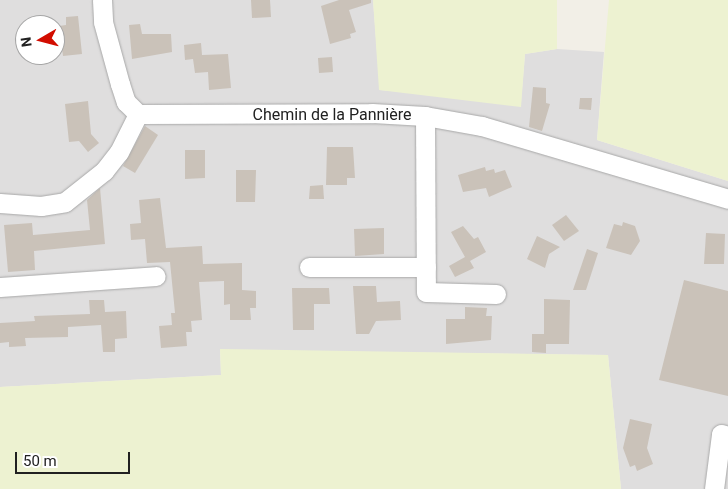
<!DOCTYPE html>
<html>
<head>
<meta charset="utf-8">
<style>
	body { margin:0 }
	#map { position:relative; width:728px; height:489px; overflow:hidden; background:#f2efe7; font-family:Roboto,sans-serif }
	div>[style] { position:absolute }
	.residential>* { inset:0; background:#dfdede }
	.farmland>* { inset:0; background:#edf2d1 }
	.building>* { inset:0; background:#cac2b9 }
	.roads { filter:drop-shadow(0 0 1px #a8a8a8) drop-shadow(0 0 1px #a8a8a8) }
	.minor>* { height:19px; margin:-9.5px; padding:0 9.5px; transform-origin:9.5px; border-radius:9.5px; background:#fff }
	span { translate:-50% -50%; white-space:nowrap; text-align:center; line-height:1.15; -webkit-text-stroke:4px #fff; paint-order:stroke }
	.street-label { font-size:16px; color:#212121 }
	.north { position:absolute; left:15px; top:15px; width:50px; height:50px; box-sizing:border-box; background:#fff; border:1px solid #a6a6a6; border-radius:50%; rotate:262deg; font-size:14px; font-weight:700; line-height:20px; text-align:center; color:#212121 }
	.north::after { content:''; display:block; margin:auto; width:18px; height:22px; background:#d20d00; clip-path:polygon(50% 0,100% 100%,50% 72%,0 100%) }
	.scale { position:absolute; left:15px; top:452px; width:115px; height:22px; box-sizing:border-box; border:2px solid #212121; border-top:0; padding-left:6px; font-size:15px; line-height:18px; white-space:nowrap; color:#212121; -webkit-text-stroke:4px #fff; paint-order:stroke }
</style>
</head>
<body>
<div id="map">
	<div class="residential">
		<i style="clip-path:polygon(evenodd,0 0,373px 0,380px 90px,521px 102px,525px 54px,557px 49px,604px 52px,597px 140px,728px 181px,728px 489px,621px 489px,608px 355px,220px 350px,221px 375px,0 387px,0 0,25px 25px,55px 25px,55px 55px,25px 55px,25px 25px)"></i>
	</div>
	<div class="farmland">
		<i style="clip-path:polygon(373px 0,557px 0,557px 49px,525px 54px,521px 107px,379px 90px)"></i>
		<i style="clip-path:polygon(609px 0,728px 0,728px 181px,597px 140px)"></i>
		<i style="clip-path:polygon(220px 349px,608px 355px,621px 489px,0 489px,0 387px,221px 375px)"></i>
	</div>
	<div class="building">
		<i style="clip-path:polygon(251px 0,270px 0,271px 17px,252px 18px)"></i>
		<i style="clip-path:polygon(339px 0,371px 0,371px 3px,349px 10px,356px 32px,350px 34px,351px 38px,330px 44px,321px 6px)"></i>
		<i style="clip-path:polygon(78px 16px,82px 54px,63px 56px,59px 26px,66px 25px,66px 17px)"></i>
		<i style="clip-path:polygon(140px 24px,142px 34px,171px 34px,172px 52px,132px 59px,129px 25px)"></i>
		<i style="clip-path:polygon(201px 43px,202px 55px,228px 54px,231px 88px,209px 90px,208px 72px,195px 73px,193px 59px,185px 60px,184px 45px)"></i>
		<i style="clip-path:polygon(332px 57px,333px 72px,319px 73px,318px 58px)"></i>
		<i style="clip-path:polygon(533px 87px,546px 88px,546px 103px,550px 104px,542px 131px,529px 127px)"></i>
		<i style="clip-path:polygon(580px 98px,592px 98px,591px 110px,579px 109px)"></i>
		<i style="clip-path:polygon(88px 101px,91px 134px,99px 143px,88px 152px,79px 141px,69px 142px,65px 104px)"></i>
		<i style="clip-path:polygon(145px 126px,158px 135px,135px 173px,123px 166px)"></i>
		<i style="clip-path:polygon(327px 147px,353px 147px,355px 178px,347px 178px,347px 185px,326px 185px)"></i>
		<i style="clip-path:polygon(185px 150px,205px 150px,205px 178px,185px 179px)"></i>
		<i style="clip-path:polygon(485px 167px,486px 171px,494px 169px,495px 173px,505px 170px,512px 187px,489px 197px,486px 188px,463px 192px,458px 175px)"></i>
		<i style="clip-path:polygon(236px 170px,256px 170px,255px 202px,236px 202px)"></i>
		<i style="clip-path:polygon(323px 185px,324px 199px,309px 199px,310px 186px)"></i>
		<i style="clip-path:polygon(100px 188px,105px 244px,34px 251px,35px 270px,8px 272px,4px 225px,32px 223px,33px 235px,90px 230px,87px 200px)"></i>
		<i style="clip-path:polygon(160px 198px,166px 248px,202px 246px,203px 264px,242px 263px,242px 290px,256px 291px,256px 308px,250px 308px,251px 320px,230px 320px,230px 304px,224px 305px,224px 281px,199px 282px,202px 320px,191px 321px,192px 332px,186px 332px,187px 346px,161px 348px,159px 326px,172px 325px,171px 313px,175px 313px,170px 262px,147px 263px,145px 239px,131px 240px,130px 224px,141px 223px,139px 200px)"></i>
		<i style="clip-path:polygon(566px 215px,579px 231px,564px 241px,552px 225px)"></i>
		<i style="clip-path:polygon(623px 222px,635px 226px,640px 241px,631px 255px,606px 248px,614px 224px,622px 226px)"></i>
		<i style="clip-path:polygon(463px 226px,474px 239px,478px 237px,486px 252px,470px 261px,474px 268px,455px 277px,449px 266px,465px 257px,451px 232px)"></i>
		<i style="clip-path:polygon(384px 228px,384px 254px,355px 256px,354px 229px)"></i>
		<i style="clip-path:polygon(706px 233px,725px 234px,724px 264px,704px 264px)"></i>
		<i style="clip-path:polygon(537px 236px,560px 247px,549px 254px,545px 268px,527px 259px)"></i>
		<i style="clip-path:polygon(587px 249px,598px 253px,586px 290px,573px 290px)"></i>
		<i style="clip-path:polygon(684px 280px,728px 291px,728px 396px,659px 380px)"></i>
		<i style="clip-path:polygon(353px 286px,376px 286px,377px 302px,400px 301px,401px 320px,376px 321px,369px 334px,356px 334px)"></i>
		<i style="clip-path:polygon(292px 288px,329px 288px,330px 304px,314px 304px,314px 330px,293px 330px)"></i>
		<i style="clip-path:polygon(544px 299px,570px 300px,569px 344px,546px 344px,546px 353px,532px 352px,532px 334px,544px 334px)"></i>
		<i style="clip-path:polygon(89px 300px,104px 300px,105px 312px,126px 311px,127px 338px,115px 339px,115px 352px,103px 352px,101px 325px,68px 327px,68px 337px,25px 338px,26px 346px,9px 347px,9px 342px,0 343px,0 323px,35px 321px,34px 316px,90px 314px)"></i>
		<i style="clip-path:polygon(465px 307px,487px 308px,486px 316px,492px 316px,491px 340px,446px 344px,446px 319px,465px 319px)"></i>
		<i style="clip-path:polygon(630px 419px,652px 424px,647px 448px,653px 464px,637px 471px,635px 465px,630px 467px,623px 448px)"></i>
	</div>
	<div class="roads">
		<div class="minor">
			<i style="left:102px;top:0;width:22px;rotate:87deg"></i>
			<i style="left:103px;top:22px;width:64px;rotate:74.7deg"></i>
			<i style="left:120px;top:84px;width:19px;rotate:72deg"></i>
			<i style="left:126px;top:102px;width:17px;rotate:45deg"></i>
			<i style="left:138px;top:114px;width:234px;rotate:-0.2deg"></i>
			<i style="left:372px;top:113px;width:53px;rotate:3.2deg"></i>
			<i style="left:425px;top:116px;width:58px;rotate:10deg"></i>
			<i style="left:482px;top:126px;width:257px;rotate:16.5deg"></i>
			<i style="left:425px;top:116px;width:176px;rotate:89.7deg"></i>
			<i style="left:426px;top:292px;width:70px;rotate:1.6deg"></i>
			<i style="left:0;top:203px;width:41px;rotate:4.2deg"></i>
			<i style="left:41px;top:206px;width:24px;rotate:-9deg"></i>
			<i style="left:65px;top:202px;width:50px;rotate:-38.5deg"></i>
			<i style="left:104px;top:171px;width:24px;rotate:-52deg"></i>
			<i style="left:119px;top:152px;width:42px;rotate:-63.4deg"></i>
			<i style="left:309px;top:267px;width:117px"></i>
			<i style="left:0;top:287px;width:156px;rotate:-4deg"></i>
			<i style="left:714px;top:489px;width:55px;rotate:-82.7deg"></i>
			<i style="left:721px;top:434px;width:7px;rotate:16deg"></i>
		</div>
	</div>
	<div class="street-label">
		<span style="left:332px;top:115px">Chemin de la Pannière</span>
	</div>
	<div class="north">N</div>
	<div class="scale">50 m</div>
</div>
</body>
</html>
